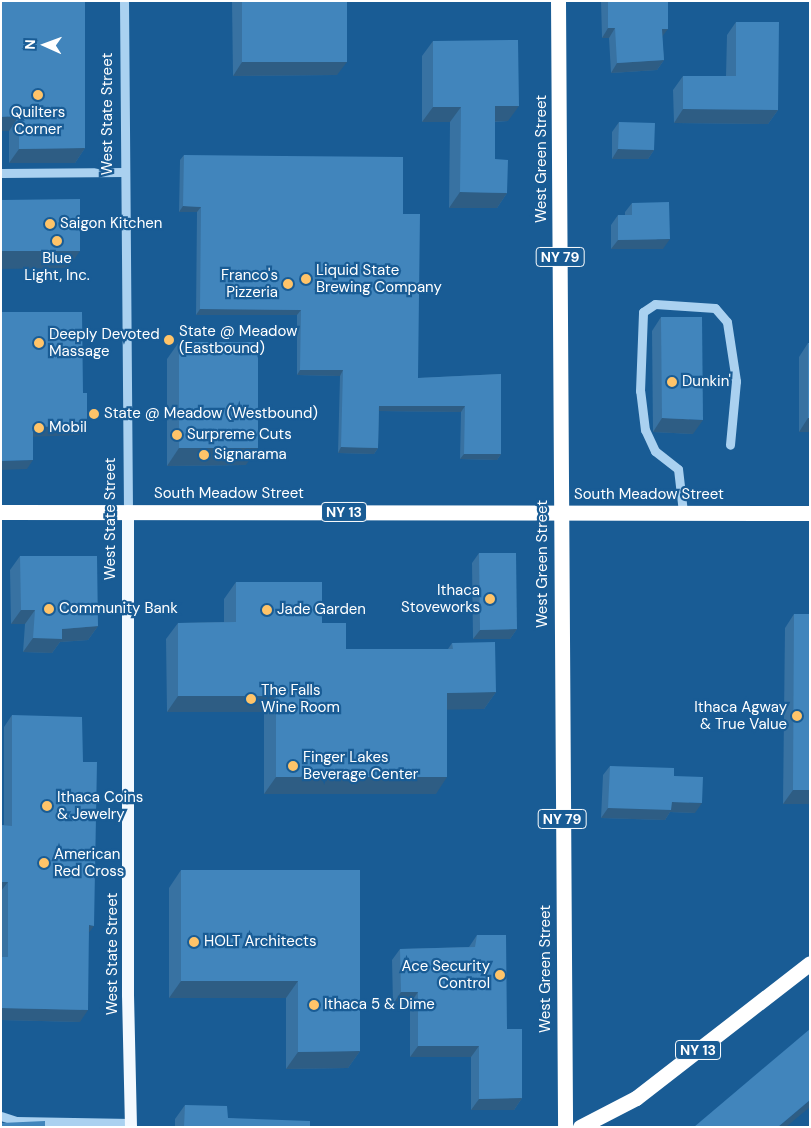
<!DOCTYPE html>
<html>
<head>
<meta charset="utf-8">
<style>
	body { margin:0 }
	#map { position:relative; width:811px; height:1128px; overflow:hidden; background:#195c95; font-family:"DM Sans",sans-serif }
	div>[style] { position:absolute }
	.minor>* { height:9px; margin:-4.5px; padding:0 4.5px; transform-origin:4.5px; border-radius:4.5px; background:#aad1f0 }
	.major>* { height:12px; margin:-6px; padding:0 6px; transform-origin:6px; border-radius:6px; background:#f3f9ff }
	.highway>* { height:15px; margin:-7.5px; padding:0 7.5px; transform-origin:7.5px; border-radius:7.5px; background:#fff }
	.wall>* { inset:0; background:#3872a2 }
	.shaded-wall>* { inset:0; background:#2e5d84 }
	.building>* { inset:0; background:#4185bc }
	.dots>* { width:14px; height:14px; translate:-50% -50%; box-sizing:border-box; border:2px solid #195c95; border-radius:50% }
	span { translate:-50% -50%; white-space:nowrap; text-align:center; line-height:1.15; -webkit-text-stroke:4.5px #195c95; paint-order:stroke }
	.shield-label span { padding:1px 4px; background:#195c95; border:1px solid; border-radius:4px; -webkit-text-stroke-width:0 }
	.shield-label { font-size:14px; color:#fff; font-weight:700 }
	.poi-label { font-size:15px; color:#fff }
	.left { translate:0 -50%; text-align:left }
	.right { translate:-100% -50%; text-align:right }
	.street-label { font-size:15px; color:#fff }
	.frame { position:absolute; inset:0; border:2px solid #fff; pointer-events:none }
	.north { position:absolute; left:20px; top:20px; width:50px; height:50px; -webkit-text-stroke:4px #195c95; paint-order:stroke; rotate:272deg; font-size:14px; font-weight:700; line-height:20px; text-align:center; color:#fff }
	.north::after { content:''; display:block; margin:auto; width:18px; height:22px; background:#fff; clip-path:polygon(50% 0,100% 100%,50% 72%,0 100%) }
</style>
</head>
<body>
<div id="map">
	<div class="minor">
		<i style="left:124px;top:1px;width:510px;rotate:89.55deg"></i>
		<i style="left:1px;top:173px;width:124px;rotate:-0.5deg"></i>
		<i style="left:683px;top:512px;width:43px;rotate:-96.6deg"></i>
		<i style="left:678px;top:469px;width:29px;rotate:-142deg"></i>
		<i style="left:655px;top:451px;width:23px;rotate:-115deg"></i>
		<i style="left:645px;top:430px;width:39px;rotate:-97deg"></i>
		<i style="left:640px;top:391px;width:79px;rotate:-87.8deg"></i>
		<i style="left:643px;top:312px;width:14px;rotate:-34deg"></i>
		<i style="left:655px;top:304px;width:60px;rotate:3.8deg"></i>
		<i style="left:715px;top:308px;width:18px;rotate:49deg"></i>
		<i style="left:727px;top:322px;width:60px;rotate:81.3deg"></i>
		<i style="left:736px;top:381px;width:64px;rotate:95.4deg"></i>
		<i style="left:1px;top:1116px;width:16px;rotate:18deg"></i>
		<i style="left:16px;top:1121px;width:115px;rotate:1deg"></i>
	</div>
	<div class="major">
		<i style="left:128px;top:511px;width:484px;rotate:90deg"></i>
		<i style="left:128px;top:995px;width:132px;rotate:88.7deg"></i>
	</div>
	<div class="highway">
		<i style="left:558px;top:1px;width:1126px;rotate:89.64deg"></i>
		<i style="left:1px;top:512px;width:809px;rotate:0.07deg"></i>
		<i style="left:580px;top:1127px;width:63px;rotate:-27.4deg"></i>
		<i style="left:636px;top:1098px;width:220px;rotate:-37.8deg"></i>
	</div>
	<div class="wall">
		<i style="clip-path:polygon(1px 1px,85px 148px,75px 163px,9px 163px,9px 131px)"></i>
		<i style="clip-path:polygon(232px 1px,347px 1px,337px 75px,233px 76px)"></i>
		<i style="clip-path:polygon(601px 1px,668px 1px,662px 37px,664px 60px,657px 70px,611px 73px,609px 38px,602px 38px)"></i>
		<i style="clip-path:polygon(736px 22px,778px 110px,768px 124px,674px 123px,673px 90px,683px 76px,726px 76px,727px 35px)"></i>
		<i style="clip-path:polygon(433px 41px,508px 121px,495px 122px,495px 159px,507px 193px,497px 208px,449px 208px,450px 122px,422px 122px,422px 56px)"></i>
		<i style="clip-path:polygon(619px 122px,654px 150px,648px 159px,612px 159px,612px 132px)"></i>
		<i style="clip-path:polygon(184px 155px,403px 214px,418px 378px,501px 374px,501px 454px,497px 460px,460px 459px,461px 412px,379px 411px,378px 448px,374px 454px,338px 453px,340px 376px,297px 375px,297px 315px,196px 315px,197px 212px,179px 212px,180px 160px)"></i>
		<i style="clip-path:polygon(632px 203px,663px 249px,611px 249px,611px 225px,618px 215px,625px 215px,625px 212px)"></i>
		<i style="clip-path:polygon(661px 317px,693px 434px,653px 432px,652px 331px)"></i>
		<i style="clip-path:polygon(179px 342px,246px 465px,167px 466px,167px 359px)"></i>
		<i style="clip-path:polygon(808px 343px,810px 343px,810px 432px,799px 432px,799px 357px)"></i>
		<i style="clip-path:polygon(479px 553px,517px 629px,510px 639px,473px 639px,472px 563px)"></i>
		<i style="clip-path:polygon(20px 556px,98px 626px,88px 640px,60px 642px,52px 653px,23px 652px,25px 624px,11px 624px,10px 570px)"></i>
		<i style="clip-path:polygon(236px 582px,322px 623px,346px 649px,448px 649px,452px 643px,496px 692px,484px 709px,447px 709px,436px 794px,264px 794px,264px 712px,167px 712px,166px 639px,178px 623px,224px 622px,224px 599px)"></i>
		<i style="clip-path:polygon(794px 614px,810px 614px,810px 804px,783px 804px,785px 628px)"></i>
		<i style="clip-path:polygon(12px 715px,83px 762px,89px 932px,80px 1022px,1px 1020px,1px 825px,4px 825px,4px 727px)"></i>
		<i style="clip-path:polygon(610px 766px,674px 776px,695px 813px,670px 812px,665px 820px,601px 818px,603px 775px)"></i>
		<i style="clip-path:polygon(181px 870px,360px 870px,360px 1051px,348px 1068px,286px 1069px,286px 998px,169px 998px,169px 888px)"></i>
		<i style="clip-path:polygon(477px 935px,507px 1029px,522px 1098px,514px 1110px,471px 1110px,471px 1057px,410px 1057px,410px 1004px,393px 1004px,392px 960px,400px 949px,469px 947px)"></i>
		<i style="clip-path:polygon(185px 1105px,228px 1118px,310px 1127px,175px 1127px,175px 1119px)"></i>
	</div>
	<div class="shaded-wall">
		<i style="clip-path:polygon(608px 28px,615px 28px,609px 38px,602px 38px)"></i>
		<i style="clip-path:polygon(662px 29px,668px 29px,661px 38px)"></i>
		<i style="clip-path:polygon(664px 60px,657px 70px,611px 73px,617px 63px)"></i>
		<i style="clip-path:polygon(242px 62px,347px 62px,337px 75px,233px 76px)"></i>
		<i style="clip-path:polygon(495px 106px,519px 106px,508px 121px,485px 122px)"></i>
		<i style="clip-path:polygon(433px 107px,461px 107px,450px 122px,422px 122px)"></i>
		<i style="clip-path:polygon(683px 109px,778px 110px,768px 124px,674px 123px)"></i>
		<i style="clip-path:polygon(19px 116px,9px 131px,1px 131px,1px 117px)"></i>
		<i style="clip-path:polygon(85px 148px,75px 163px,9px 163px,19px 149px)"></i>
		<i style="clip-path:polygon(618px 149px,654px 150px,648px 159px,612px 159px)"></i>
		<i style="clip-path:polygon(460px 192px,507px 193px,497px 208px,449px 208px)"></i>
		<i style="clip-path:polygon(183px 206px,201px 207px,197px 212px,179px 212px)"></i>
		<i style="clip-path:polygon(670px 239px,663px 249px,611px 249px,618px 240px)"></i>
		<i style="clip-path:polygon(1px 251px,80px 251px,68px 268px,1px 269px)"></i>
		<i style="clip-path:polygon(200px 309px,301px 310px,297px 315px,196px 315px)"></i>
		<i style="clip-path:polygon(300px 370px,343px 370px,340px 376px,297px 375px)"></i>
		<i style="clip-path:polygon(379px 406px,465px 406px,461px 412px,375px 411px)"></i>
		<i style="clip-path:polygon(662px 418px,703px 420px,693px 434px,653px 432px)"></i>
		<i style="clip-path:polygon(808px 418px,810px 418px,810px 432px,799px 432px)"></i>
		<i style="clip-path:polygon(87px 426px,80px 435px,27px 437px,33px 427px)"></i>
		<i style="clip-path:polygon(341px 447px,378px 448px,374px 454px,338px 453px)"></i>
		<i style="clip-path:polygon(179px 448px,258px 448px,246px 465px,167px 466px)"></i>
		<i style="clip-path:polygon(464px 454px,501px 454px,497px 460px,460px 459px)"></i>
		<i style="clip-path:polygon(33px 460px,27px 469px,1px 470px,1px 461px)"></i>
		<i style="clip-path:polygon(21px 610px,35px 610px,25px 624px,11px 624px)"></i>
		<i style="clip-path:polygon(98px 626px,88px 640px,60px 642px,52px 653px,23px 652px,33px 638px,62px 629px)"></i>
		<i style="clip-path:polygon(517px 629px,510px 639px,473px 639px,480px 630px)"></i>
		<i style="clip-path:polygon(496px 692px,484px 709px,435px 710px,447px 693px)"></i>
		<i style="clip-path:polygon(178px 696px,276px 696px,264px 712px,167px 712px)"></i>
		<i style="clip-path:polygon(276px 777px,447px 777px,436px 794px,264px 794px)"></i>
		<i style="clip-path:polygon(793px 790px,810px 790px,810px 804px,783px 804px)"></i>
		<i style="clip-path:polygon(672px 802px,702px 803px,695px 813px,670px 812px,665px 820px,601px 818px,608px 808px)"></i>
		<i style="clip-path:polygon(1px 882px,8px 882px,1px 891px)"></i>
		<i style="clip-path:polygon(89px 925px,94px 926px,85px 938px)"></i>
		<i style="clip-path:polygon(181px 981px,298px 981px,286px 998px,169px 998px)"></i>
		<i style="clip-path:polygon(401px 992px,418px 992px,410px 1004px,393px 1004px)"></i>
		<i style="clip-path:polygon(1px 1008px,88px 1010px,80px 1022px,1px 1020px)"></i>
		<i style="clip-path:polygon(418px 1046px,479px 1046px,471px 1057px,410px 1057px)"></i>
		<i style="clip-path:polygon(360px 1051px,348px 1068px,286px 1069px,298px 1052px)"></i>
		<i style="clip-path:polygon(522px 1098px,514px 1110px,471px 1110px,479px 1099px)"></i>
		<i style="clip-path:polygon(810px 1100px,810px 1107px,786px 1127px,778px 1127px)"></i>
	</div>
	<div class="building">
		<i style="clip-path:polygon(1px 1px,85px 1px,85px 148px,19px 149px,19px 116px,1px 117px)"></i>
		<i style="clip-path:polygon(242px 1px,347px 1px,347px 62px,242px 62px)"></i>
		<i style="clip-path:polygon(608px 1px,668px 1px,668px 29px,662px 29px,664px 60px,617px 63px,615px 28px,608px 28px)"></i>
		<i style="clip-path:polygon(736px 22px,779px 22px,778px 110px,683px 109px,683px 76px,736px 76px)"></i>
		<i style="clip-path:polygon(518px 40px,519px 106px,495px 106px,495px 159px,508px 160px,507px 193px,460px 192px,461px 107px,433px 107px,433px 41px)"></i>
		<i style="clip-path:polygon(619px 122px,655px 123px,654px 150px,618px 149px)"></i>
		<i style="clip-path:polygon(184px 155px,403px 157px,403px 214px,420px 214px,418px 378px,501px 374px,501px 454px,464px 454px,465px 406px,379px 406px,378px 448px,341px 447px,343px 370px,300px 370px,301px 310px,200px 309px,201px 207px,183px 206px)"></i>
		<i style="clip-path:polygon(80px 199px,80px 251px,1px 251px,1px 200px)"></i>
		<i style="clip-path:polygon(669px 202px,670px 239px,618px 240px,618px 215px,632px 215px,632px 203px)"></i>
		<i style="clip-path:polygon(1px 312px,82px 312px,83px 393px,87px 393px,87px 426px,33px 427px,33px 460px,1px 461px)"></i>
		<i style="clip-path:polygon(661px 317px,702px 317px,703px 420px,662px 418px)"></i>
		<i style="clip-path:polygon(179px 342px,258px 342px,258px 448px,179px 448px)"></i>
		<i style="clip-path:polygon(808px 343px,810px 343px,810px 418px,808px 418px)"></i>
		<i style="clip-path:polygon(479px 553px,516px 553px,517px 629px,480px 630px)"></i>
		<i style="clip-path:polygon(20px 556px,97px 556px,98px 626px,62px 629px,62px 639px,33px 638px,35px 610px,21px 610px)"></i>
		<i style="clip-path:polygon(236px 582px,322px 582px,322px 623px,346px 623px,346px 649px,453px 649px,452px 643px,495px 642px,496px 692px,447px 693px,447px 777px,276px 777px,276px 696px,178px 696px,178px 623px,236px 622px)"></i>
		<i style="clip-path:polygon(794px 614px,810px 614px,810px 790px,793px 790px)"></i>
		<i style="clip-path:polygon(12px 715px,82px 717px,83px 762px,97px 762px,94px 926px,89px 925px,88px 1010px,1px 1008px,1px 957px,8px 957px,8px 882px,1px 882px,1px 825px,12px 826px)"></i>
		<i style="clip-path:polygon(610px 766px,674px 768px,674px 776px,703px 777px,702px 803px,672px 802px,671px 810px,608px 808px)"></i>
		<i style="clip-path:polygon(181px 870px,360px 870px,360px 1051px,298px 1052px,298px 981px,181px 981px)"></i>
		<i style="clip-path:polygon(477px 935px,506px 935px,507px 1029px,522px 1029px,522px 1098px,479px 1099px,479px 1046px,418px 1046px,418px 992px,401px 992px,400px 949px,475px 947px)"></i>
		<i style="clip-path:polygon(810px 1029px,810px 1100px,778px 1127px,694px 1127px)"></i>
		<i style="clip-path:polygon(185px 1105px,227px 1106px,228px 1118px,310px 1121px,310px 1127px,184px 1127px)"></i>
		<i style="clip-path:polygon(45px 1121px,45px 1127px,61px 1126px,61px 1127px,1px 1127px,1px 1123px)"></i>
	</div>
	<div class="dots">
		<i style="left:38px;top:95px;background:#ffc469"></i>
		<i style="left:50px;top:224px;background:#ffc469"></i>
		<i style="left:57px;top:241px;background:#ffc469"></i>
		<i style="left:306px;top:279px;background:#ffc469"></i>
		<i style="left:288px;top:284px;background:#ffc469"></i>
		<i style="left:169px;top:340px;background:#ffc469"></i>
		<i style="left:39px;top:343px;background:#ffc469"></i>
		<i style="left:672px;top:382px;background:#ffc469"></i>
		<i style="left:94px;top:414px;background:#ffc469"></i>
		<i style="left:39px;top:428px;background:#ffc469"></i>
		<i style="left:177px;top:435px;background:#ffc469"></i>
		<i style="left:204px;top:455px;background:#ffc469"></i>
		<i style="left:490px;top:599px;background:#ffc469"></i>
		<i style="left:49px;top:609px;background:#ffc469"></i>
		<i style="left:267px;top:610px;background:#ffc469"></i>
		<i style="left:251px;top:699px;background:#ffc469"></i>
		<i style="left:797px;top:716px;background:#ffc469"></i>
		<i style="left:293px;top:766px;background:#ffc469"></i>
		<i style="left:47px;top:806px;background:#ffc469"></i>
		<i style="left:44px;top:863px;background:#ffc469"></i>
		<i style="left:194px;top:942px;background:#ffc469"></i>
		<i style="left:500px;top:975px;background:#ffc469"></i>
		<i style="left:314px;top:1005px;background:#ffc469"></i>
	</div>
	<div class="shield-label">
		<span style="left:560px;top:257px">NY 79</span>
		<span style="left:344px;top:512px">NY 13</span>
		<span style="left:562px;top:819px">NY 79</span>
		<span style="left:698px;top:1050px">NY 13</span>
	</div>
	<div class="poi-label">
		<span style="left:38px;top:121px">Quilters<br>Corner</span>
		<span class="left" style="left:60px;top:224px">Saigon Kitchen</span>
		<span style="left:57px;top:267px">Blue<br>Light, Inc.</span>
		<span class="left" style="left:316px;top:279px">Liquid State<br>Brewing Company</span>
		<span class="right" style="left:278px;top:284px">Franco's<br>Pizzeria</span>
		<span class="left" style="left:179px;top:340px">State @ Meadow<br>(Eastbound)</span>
		<span class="left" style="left:49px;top:343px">Deeply Devoted<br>Massage</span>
		<span class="left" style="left:682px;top:382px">Dunkin'</span>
		<span class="left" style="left:104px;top:414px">State @ Meadow (Westbound)</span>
		<span class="left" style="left:49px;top:428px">Mobil</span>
		<span class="left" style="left:187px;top:435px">Surpreme Cuts</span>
		<span class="left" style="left:214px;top:455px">Signarama</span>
		<span class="right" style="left:480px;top:599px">Ithaca<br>Stoveworks</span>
		<span class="left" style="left:59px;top:609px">Community Bank</span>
		<span class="left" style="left:277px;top:610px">Jade Garden</span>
		<span class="left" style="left:261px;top:699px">The Falls<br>Wine Room</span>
		<span class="right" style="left:787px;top:716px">Ithaca Agway<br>&amp; True Value</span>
		<span class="left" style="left:303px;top:766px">Finger Lakes<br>Beverage Center</span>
		<span class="left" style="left:57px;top:806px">Ithaca Coins<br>&amp; Jewelry</span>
		<span class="left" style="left:54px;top:863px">American<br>Red Cross</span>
		<span class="left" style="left:204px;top:942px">HOLT Architects</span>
		<span class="right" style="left:490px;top:975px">Ace Security<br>Control</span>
		<span class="left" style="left:324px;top:1005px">Ithaca 5 &amp; Dime</span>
	</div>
	<div class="street-label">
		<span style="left:108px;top:114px;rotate:-90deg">West State Street</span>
		<span style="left:542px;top:159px;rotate:-90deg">West Green Street</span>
		<span style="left:229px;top:494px">South Meadow Street</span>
		<span style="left:649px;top:495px">South Meadow Street</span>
		<span style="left:111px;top:519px;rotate:-90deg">West State Street</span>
		<span style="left:543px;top:564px;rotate:-90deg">West Green Street</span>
		<span style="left:113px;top:954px;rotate:-90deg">West State Street</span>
		<span style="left:546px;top:969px;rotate:-90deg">West Green Street</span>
	</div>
	<div class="frame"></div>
	<div class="north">N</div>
</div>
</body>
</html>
